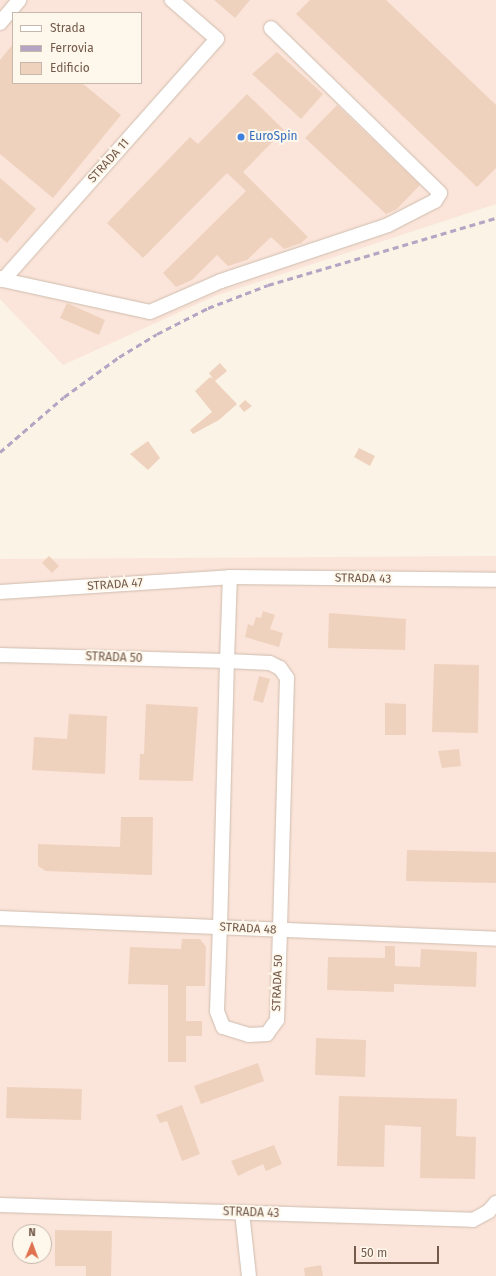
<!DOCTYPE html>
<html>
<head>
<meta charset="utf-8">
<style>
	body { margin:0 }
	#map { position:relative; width:496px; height:1276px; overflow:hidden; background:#fbf3e5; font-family:"Fira Sans",sans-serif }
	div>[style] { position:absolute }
	.commercial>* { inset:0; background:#fbe4d9 }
	.building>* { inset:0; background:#efd2be }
	.roads { filter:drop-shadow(0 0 1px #cebdaf) drop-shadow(0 0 1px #cebdaf) }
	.street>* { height:14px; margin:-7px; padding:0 7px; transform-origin:7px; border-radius:7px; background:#fff }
	.rail>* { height:3px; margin-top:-1.5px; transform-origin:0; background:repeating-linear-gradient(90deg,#b6a4c4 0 6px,transparent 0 10px) }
	.dots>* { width:11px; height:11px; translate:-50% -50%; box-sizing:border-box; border:2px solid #fef7eb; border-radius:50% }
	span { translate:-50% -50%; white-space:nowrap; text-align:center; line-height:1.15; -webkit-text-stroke:4px #fef7eb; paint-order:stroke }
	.shop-label { font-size:12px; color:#366cbe }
	.left { translate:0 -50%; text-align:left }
	.street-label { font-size:12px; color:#735a4b }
	.legend { position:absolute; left:12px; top:12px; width:130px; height:72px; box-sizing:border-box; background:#fef7eb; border:1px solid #c6b8ab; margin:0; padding:5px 7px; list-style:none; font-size:12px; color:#735a4b }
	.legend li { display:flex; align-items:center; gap:8px; height:20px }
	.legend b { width:20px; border:1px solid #c6b8ab }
	.north { position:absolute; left:12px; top:1224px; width:40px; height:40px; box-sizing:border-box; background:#fef7eb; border:1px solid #c6b8ab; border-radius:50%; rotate:1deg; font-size:11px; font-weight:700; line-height:16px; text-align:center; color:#735a4b }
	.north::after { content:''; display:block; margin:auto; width:14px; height:18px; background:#df714f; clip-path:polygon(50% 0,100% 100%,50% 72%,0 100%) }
	.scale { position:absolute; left:354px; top:1246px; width:85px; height:18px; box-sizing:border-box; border:2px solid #735a4b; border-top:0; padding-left:5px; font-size:12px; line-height:14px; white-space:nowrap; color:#735a4b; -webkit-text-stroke:3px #fef7eb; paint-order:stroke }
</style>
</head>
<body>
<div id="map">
	<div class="commercial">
		<i style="clip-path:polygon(evenodd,0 0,496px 0,496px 204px,215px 296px,63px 365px,0 299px,0 0,13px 13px,141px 13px,141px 83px,13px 83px,13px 13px)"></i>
		<i style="clip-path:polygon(evenodd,496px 556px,496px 1276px,0 1276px,0 559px,496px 556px,20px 1232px,44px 1232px,44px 1256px,20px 1256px,20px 1232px)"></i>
	</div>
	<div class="building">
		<i style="clip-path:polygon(214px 0,250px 0,235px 18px)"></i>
		<i style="clip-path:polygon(310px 0,386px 0,496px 105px,496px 168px,477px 187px,296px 14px)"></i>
		<i style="clip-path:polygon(13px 44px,13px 83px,82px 83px,121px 115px,53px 198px,0 154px,0 60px)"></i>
		<i style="clip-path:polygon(277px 52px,323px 94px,301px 119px,252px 74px)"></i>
		<i style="clip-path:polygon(247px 94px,284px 130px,243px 172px,308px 237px,301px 243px,284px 249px,271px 237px,247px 260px,228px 266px,217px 255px,192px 280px,176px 287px,163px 273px,246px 191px,227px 173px,143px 258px,107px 223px,190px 137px,198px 144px)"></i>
		<i style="clip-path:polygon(337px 105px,420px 185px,397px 209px,386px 214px,305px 138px)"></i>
		<i style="clip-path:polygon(0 178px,36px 209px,7px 243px,0 237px)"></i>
		<i style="clip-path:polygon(67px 303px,105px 320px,99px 335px,60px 318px)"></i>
		<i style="clip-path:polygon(220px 363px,227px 371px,215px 381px,237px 404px,219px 420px,193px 434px,190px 430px,212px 412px,195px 391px,210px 377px,213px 379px,209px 373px)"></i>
		<i style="clip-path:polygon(245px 400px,252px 406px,244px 412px,239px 406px)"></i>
		<i style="clip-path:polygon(148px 441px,160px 458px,148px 470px,130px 454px)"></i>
		<i style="clip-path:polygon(359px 448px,375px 456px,370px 466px,354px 457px)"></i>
		<i style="clip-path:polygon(49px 556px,59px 566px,52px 573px,42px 563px)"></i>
		<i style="clip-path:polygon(263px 611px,275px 615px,270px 629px,283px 633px,279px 647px,245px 637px,248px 624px,253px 626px,256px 617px,261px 618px)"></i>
		<i style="clip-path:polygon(329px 613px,406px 619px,405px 650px,328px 648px)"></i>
		<i style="clip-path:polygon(434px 664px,479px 665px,478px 733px,432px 732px)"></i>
		<i style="clip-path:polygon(259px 676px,270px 679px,263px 703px,253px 700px)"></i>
		<i style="clip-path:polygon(385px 703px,406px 704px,406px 735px,385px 735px)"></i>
		<i style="clip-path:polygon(146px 704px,198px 707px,193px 781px,139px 780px,140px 754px,144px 754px)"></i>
		<i style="clip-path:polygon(69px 714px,107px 716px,105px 774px,32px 770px,34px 737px,67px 739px)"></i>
		<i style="clip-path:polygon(459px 749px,461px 766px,442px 768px,438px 751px)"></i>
		<i style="clip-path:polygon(121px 817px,153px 817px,152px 875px,46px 871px,38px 866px,38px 844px,120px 847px)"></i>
		<i style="clip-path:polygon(407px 850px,496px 852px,496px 883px,406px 881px)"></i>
		<i style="clip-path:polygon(182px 939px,200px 939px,206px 947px,205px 986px,186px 986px,186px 1021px,202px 1021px,202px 1036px,186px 1036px,186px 1062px,168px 1062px,168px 985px,128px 984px,130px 947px,181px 949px)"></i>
		<i style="clip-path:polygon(385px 946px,395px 946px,395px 966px,420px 967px,421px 949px,477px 952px,476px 987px,394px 984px,394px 992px,327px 990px,328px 957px,385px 958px)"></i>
		<i style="clip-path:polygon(316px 1038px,366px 1040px,365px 1077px,315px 1075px)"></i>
		<i style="clip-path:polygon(258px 1063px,264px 1081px,201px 1104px,194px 1086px)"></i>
		<i style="clip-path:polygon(7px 1087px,82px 1089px,81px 1120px,6px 1118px)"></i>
		<i style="clip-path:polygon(339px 1096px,457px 1099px,456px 1136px,476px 1137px,475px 1179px,420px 1178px,421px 1127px,385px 1125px,384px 1167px,337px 1166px)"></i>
		<i style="clip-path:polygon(182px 1105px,200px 1154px,182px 1161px,167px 1121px,160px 1123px,156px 1115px)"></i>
		<i style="clip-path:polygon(274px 1145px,282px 1164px,266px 1171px,263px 1164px,238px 1176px,231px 1161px)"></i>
		<i style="clip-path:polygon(55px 1230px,112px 1231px,111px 1276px,86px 1276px,86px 1266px,55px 1266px)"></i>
		<i style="clip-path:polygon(321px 1265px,323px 1276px,305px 1276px,304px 1268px)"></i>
	</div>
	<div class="roads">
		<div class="street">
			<i style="left:0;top:23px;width:30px;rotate:-50deg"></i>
			<i style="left:0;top:278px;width:4px;rotate:34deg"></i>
			<i style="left:3px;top:280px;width:322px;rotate:-48.4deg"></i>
			<i style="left:217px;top:39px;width:60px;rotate:-139.1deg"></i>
			<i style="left:3px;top:280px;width:150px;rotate:12.3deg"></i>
			<i style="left:150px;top:312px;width:77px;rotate:-23.6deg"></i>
			<i style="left:221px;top:281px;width:176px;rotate:-18.5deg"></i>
			<i style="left:388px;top:225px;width:53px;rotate:-27.1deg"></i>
			<i style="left:435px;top:201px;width:9px;rotate:-58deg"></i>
			<i style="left:440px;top:193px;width:236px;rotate:-135.7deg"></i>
			<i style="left:0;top:592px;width:230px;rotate:-3.7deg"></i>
			<i style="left:230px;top:577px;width:266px;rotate:0.6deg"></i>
			<i style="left:0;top:655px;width:227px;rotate:1.5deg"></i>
			<i style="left:227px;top:661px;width:43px;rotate:2.7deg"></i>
			<i style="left:270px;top:663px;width:11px;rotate:27deg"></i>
			<i style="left:280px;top:668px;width:12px;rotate:55deg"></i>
			<i style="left:287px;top:678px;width:253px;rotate:91.6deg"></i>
			<i style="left:280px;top:931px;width:89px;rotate:91.9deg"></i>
			<i style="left:277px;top:1020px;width:17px;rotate:126deg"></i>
			<i style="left:267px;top:1034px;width:18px;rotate:177deg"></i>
			<i style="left:249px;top:1035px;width:27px;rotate:-163deg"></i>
			<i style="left:223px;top:1027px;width:17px;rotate:-111deg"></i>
			<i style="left:217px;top:1011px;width:84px;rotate:-88deg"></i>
			<i style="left:220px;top:927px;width:266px;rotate:-88.5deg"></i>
			<i style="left:227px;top:661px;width:84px;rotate:-88deg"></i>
			<i style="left:0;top:918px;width:496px;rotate:2.4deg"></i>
			<i style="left:0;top:1205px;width:473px;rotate:1.8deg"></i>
			<i style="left:473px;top:1220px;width:18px;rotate:-29deg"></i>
			<i style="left:489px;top:1211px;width:11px;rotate:-49deg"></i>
			<i style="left:242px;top:1212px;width:64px;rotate:83.8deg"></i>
		</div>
	</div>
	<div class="rail">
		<i style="left:0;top:452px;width:84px;rotate:-40.7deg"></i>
		<i style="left:64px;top:397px;width:68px;rotate:-36deg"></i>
		<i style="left:119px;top:357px;width:44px;rotate:-31.2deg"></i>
		<i style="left:157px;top:334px;width:57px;rotate:-27deg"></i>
		<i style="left:208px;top:308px;width:64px;rotate:-21deg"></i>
		<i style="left:268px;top:285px;width:238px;rotate:-16.4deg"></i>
	</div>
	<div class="dots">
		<i style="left:241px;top:137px;background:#3f7fe0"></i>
	</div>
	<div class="shop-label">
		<span class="left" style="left:249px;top:137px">EuroSpin</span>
	</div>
	<div class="street-label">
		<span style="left:109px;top:161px;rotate:-48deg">STRADA 11</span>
		<span style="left:363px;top:579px;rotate:1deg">STRADA 43</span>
		<span style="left:115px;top:585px;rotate:-4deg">STRADA 47</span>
		<span style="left:114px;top:658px;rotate:2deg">STRADA 50</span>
		<span style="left:248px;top:929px;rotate:3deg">STRADA 48</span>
		<span style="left:278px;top:983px;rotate:-88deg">STRADA 50</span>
		<span style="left:251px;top:1213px;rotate:2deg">STRADA 43</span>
	</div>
	<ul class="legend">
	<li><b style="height:5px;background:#fff"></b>Strada</li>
	<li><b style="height:5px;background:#b6a4c4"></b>Ferrovia</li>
	<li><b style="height:11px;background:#efd2be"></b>Edificio</li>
	</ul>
	<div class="north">N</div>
	<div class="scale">50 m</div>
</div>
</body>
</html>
